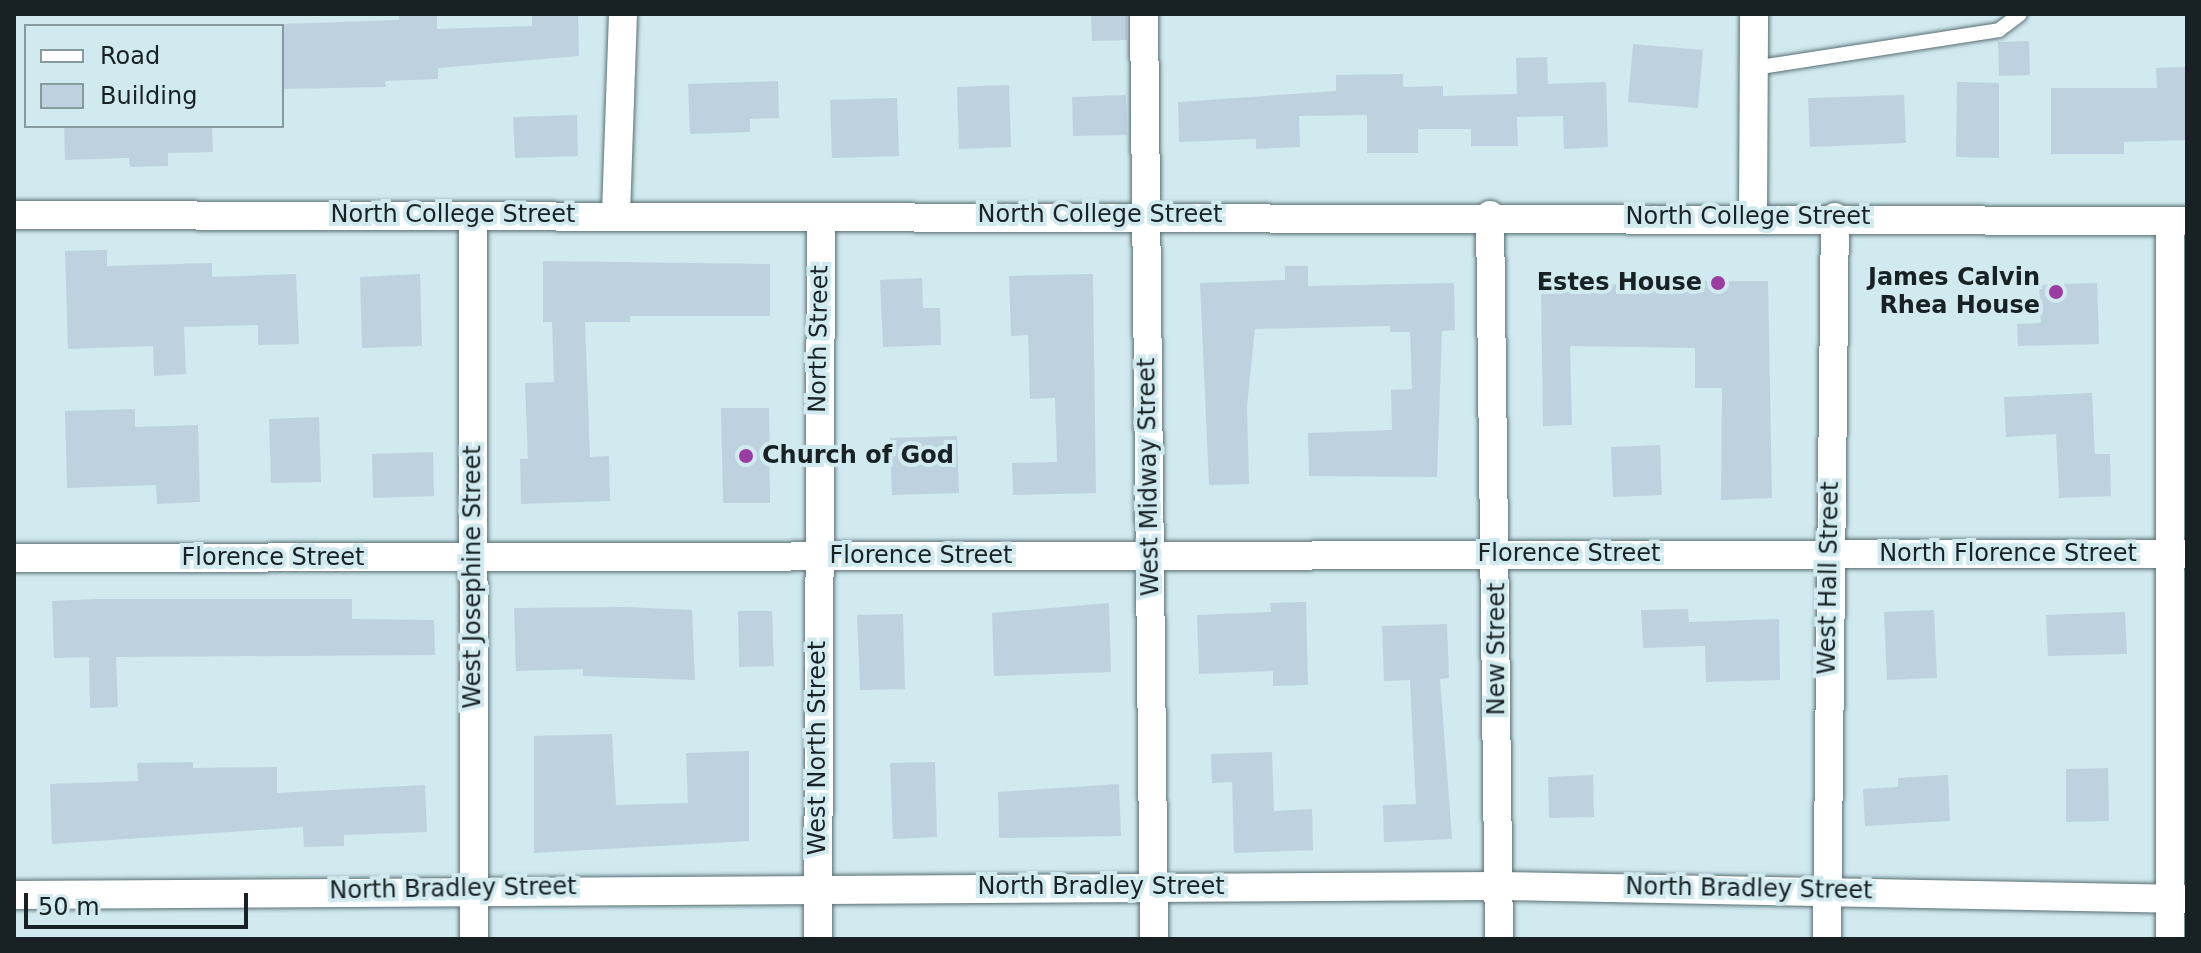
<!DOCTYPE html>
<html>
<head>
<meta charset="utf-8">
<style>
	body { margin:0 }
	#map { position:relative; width:2201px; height:953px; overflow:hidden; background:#d1eaf0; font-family:"DejaVu Sans",sans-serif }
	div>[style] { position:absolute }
	.building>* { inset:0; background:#bdd1de }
	.roads { filter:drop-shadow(0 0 2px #597074) drop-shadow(0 0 2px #597074) }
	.lane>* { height:14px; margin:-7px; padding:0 7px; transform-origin:7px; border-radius:7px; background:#fff }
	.street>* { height:28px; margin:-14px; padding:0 14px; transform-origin:14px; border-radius:14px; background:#fff }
	.dots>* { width:22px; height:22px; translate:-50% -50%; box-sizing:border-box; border:4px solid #d1eaf0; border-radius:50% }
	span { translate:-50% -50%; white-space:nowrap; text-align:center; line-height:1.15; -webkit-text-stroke:8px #d1eaf0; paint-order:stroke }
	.street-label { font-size:24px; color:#182123 }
	.poi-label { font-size:24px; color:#182123; font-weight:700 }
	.right { translate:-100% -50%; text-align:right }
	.left { translate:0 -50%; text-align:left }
	.frame { position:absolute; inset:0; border:16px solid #182123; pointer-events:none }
	.legend { position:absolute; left:24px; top:24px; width:260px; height:104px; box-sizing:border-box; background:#d1eaf0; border:2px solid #879a9e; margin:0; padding:10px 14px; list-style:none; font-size:24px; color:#182123 }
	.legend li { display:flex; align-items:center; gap:16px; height:40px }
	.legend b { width:40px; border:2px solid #879a9e }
	.scale { position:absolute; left:24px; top:893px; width:224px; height:36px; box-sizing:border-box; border:4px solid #182123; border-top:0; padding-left:10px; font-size:24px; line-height:28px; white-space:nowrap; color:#182123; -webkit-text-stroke:6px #d1eaf0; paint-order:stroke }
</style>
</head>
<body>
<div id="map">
	<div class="building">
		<i style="clip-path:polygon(399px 14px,437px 14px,437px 29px,532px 26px,532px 14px,578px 14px,579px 56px,438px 68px,438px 79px,385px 81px,386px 87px,282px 89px,282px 24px,399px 20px)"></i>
		<i style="clip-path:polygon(1091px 14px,1127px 14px,1127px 40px,1092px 41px)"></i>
		<i style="clip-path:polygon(2029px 41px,2030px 75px,1999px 76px,1998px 42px)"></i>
		<i style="clip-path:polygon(1633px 44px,1703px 50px,1698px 108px,1628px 102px)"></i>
		<i style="clip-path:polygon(1547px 57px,1548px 84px,1606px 82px,1608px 147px,1564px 149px,1563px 116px,1517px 117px,1518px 146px,1471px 146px,1471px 129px,1418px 129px,1418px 153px,1367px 153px,1367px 115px,1299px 116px,1300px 147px,1256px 149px,1256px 139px,1179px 142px,1178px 102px,1336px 91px,1336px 75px,1403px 74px,1403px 87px,1443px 86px,1443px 96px,1517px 94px,1516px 58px)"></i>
		<i style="clip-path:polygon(2187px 67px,2187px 140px,2124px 142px,2124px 154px,2051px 154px,2051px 88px,2157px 88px,2156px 68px)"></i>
		<i style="clip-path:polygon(778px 81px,779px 118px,750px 119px,750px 132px,690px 134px,688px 84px)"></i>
		<i style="clip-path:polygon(1957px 82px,1999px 83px,1999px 158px,1956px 157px)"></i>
		<i style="clip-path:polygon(1009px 85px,1011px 147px,959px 149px,957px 87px)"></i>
		<i style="clip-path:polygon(1126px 95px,1127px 135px,1073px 136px,1072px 97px)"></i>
		<i style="clip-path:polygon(1904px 95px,1906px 143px,1810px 147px,1808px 98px)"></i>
		<i style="clip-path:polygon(897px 98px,899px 156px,832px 158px,830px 100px)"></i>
		<i style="clip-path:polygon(577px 115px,578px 156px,515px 158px,513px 117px)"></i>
		<i style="clip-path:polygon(64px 126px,212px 126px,213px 152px,168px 153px,168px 166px,130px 167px,129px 158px,65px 160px)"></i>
		<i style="clip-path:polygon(107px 250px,107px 266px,212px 263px,212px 277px,296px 274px,299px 344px,258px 345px,258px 325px,184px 327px,186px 374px,154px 376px,153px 346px,68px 349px,65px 251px)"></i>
		<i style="clip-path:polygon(543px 261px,770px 264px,770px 316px,630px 316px,630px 322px,585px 322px,590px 457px,609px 456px,610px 501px,521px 504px,520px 459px,528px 459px,525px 383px,554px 382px,552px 322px,543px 322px)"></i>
		<i style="clip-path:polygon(1285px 266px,1308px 266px,1308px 286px,1454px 283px,1455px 330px,1442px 331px,1437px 477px,1309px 476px,1308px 433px,1392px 430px,1391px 390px,1412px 389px,1410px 332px,1390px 332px,1390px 326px,1255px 329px,1247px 406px,1249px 484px,1209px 485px,1200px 283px,1285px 280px)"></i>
		<i style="clip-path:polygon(420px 274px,422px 346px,362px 348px,360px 277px)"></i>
		<i style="clip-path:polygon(1093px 274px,1096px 493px,1013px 495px,1012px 463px,1057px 462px,1055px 398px,1030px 399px,1028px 335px,1011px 336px,1009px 276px)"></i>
		<i style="clip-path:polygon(922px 278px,923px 308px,940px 308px,941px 345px,883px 347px,880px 280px)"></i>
		<i style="clip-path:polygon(1694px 281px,1768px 281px,1772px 498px,1721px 500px,1722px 388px,1695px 388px,1695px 348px,1570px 346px,1572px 425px,1543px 426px,1541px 287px)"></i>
		<i style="clip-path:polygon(2097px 283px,2099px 344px,2018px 346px,2017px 324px,2041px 323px,2039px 285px)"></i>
		<i style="clip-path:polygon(2092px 393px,2095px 454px,2110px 454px,2111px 496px,2059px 498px,2056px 434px,2006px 437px,2004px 397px)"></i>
		<i style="clip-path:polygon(721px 408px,769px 408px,770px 503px,723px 503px)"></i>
		<i style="clip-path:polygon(135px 409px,135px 427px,198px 425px,200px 502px,157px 504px,156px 485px,67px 488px,65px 411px)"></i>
		<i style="clip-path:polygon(319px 417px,321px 482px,271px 483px,269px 419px)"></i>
		<i style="clip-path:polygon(957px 436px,959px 493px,892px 495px,890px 438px)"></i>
		<i style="clip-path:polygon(1660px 445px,1662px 495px,1613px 497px,1611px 447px)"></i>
		<i style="clip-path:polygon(433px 452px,434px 496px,373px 498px,372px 454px)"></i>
		<i style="clip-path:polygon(98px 599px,352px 599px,352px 619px,434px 620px,435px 655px,116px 657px,118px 707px,90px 708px,89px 657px,54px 658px,52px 601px)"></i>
		<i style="clip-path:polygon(1306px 602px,1308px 685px,1273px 686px,1273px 671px,1199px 674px,1197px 615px,1271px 612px,1270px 603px)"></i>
		<i style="clip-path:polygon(1109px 603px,1111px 672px,994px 676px,992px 613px)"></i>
		<i style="clip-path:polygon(625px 607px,692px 610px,695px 680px,583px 676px,583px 669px,516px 671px,514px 608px)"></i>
		<i style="clip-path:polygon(1688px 609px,1689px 622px,1779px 619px,1780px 680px,1706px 682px,1705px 646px,1643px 648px,1641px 610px)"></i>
		<i style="clip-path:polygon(1934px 610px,1937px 678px,1887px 680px,1884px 612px)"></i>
		<i style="clip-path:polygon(738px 611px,772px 611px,774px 666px,739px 667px)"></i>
		<i style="clip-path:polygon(2125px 612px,2127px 654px,2048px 656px,2046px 615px)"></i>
		<i style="clip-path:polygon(903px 614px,905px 689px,860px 690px,857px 615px)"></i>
		<i style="clip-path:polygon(1447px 624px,1449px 678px,1440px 679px,1452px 839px,1384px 842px,1383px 805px,1416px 804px,1410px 680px,1384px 681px,1382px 626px)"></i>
		<i style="clip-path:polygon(612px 734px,616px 805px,688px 803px,686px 753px,749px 751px,749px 841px,534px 853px,534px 736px)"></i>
		<i style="clip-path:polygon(1272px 752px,1274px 811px,1312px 809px,1313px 850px,1234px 853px,1232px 782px,1212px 783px,1211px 754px)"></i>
		<i style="clip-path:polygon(193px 762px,193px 768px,277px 767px,277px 793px,425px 785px,427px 832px,344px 835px,344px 846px,304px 847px,303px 827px,52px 844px,50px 784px,138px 781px,137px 763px)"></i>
		<i style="clip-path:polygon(935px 762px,937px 837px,893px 839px,890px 763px)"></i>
		<i style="clip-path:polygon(2108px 768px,2109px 821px,2066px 822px,2066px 769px)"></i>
		<i style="clip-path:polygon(1593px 775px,1594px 817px,1549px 818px,1548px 777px)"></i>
		<i style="clip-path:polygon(1948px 775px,1950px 821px,1865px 826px,1863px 789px,1898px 787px,1898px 778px)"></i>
		<i style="clip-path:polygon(1119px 784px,1121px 836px,999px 838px,998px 792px)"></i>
	</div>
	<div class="roads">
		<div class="lane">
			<i style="left:1754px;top:68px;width:248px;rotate:-8.8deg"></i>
			<i style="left:1999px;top:30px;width:26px;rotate:-37deg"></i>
		</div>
		<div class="street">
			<i style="left:1144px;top:14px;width:925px;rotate:89.38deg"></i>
			<i style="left:616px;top:214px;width:200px;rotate:-88deg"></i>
			<i style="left:14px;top:215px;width:2173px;rotate:0.16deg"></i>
			<i style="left:1490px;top:215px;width:724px;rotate:89.29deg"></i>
			<i style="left:473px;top:216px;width:723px;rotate:89.92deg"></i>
			<i style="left:1753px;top:217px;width:203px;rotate:-89.7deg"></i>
			<i style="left:2170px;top:221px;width:718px;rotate:90deg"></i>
			<i style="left:14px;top:558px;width:2173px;rotate:-0.11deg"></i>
			<i style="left:14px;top:895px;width:1485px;rotate:-0.35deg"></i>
			<i style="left:1499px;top:886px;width:688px;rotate:1.08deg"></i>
			<i style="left:818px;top:939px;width:721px;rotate:-89.76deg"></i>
			<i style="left:1827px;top:939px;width:722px;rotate:-89.37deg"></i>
		</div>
	</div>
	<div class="dots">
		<i style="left:1718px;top:283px;background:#9b3ca5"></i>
		<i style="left:2056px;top:292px;background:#9b3ca5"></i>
		<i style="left:746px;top:456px;background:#9b3ca5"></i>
	</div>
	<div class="street-label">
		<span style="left:453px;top:215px">North College Street</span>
		<span style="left:1100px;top:215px">North College Street</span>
		<span style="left:1748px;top:217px">North College Street</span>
		<span style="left:819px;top:339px;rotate:-89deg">North Street</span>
		<span style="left:1149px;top:477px;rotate:-91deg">West Midway Street</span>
		<span style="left:1569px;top:554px">Florence Street</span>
		<span style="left:2008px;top:554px">North Florence Street</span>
		<span style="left:921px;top:556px">Florence Street</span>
		<span style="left:273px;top:558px">Florence Street</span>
		<span style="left:473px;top:577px;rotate:-90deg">West Josephine Street</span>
		<span style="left:1829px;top:578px;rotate:-89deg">West Hall Street</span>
		<span style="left:1497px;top:649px;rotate:-90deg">New Street</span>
		<span style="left:818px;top:748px;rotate:-90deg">West North Street</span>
		<span style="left:1101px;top:887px">North Bradley Street</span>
		<span style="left:453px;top:889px;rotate:-1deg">North Bradley Street</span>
		<span style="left:1749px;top:889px;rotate:1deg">North Bradley Street</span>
	</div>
	<div class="poi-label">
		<span class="right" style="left:2040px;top:292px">James Calvin<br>Rhea House</span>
		<span class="right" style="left:1702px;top:283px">Estes House</span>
		<span class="left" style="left:762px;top:456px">Church of God</span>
	</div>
	<div class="frame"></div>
	<ul class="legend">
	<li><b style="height:10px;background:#fff"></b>Road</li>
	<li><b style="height:22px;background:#bdd1de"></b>Building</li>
	</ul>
	<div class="scale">50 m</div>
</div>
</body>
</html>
